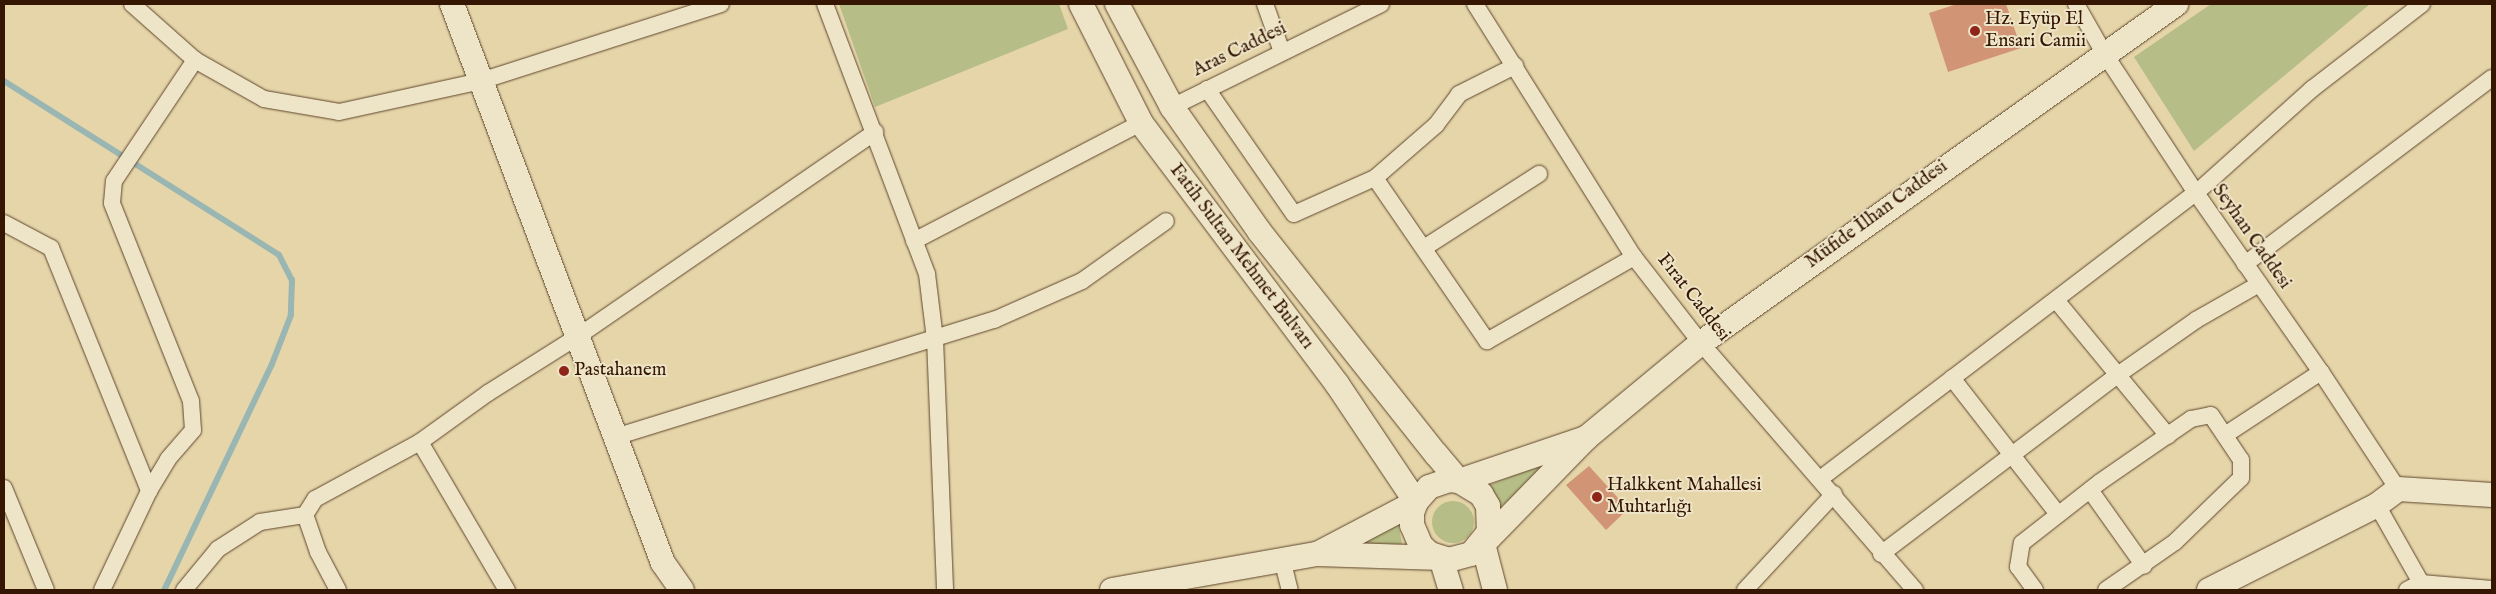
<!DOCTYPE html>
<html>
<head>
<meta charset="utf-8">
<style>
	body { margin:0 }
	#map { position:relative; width:2496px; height:594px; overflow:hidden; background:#e5d5a9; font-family:"IM FELL English",serif }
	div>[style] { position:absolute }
	.green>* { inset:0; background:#b7bd86 }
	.round { border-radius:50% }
	.stream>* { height:6px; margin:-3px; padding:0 3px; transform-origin:3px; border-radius:3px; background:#99b6b2 }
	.building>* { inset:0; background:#d19474 }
	.roads { filter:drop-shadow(0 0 1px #60462c) drop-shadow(0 0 1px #60462c) }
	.street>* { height:16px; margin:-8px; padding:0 8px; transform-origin:8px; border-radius:8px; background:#eee4c7 }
	.secondary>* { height:24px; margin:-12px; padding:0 12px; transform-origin:12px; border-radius:12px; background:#eee4c7 }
	.dots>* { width:14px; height:14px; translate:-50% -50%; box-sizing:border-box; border:2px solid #eee4c7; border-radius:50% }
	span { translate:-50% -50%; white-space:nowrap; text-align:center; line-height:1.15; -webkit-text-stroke:4px #eee4c7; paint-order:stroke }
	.poi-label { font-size:19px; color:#341602 }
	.left { translate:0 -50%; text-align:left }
	.street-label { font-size:19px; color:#341602 }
	.frame { position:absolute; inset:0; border:5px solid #341602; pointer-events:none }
</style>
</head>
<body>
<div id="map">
	<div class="green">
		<i style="clip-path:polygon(839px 4px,1059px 4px,1068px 29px,875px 107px)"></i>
		<i style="clip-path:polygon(2211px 4px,2370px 4px,2194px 151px,2134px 57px)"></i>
		<i style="clip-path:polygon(1561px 455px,1499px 508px,1485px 487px)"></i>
		<i class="round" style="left:1432px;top:501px;width:42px;height:42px"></i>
		<i style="clip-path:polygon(1397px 520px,1403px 547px,1338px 550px)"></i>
	</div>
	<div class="stream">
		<i style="left:4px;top:81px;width:325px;rotate:32.3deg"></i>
		<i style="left:279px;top:255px;width:28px;rotate:63deg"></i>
		<i style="left:292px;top:280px;width:35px;rotate:92deg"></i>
		<i style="left:291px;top:315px;width:53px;rotate:111.2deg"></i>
		<i style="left:272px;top:364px;width:250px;rotate:115.5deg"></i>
	</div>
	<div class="building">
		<i style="clip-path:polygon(1957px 4px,2006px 4px,2021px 48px,1948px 72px,1929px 13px)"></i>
		<i style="clip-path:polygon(1589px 466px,1628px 509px,1606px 530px,1566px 485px)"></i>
	</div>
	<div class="roads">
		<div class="street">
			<i style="left:132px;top:4px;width:84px;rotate:41.6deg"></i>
			<i style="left:195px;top:60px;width:79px;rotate:29.5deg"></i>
			<i style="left:264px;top:99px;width:76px;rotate:9.8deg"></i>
			<i style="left:339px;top:112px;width:145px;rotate:-12.3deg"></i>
			<i style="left:481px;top:81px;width:252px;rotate:-17.8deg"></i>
			<i style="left:825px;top:4px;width:289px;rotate:69.3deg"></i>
			<i style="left:927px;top:274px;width:65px;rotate:83deg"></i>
			<i style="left:935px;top:339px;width:251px;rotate:87.7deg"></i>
			<i style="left:1265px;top:4px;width:51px;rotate:70.5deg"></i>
			<i style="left:1475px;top:4px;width:299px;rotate:57.9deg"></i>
			<i style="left:1634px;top:257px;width:109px;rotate:52.1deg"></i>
			<i style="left:1701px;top:343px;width:327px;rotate:49.1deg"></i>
			<i style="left:2076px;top:4px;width:56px;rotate:60.3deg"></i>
			<i style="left:2104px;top:53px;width:168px;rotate:56.7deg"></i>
			<i style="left:2196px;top:193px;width:218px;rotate:55.1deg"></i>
			<i style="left:2321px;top:372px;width:140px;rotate:56.7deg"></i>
			<i style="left:1207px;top:89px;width:152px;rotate:55.2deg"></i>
			<i style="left:1294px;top:214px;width:89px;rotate:-24deg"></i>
			<i style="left:1375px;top:178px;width:81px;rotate:-41deg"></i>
			<i style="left:1436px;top:125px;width:39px;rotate:-53deg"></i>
			<i style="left:1459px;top:94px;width:63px;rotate:-26.6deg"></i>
			<i style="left:1172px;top:107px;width:233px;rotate:-26.2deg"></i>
			<i style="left:1375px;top:178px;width:198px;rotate:55.5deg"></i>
			<i style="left:1487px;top:341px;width:169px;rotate:-29.7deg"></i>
			<i style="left:4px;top:223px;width:53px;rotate:28deg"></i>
			<i style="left:51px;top:248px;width:262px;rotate:68deg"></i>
			<i style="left:914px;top:241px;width:256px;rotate:-27.5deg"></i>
			<i style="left:1424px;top:248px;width:137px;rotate:-32.8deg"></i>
			<i style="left:2245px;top:264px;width:309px;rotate:-37deg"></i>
			<i style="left:2056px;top:300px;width:176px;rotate:50.5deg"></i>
			<i style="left:1952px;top:378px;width:172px;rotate:52.1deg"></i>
			<i style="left:2225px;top:435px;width:115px;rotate:-33.3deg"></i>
			<i style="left:615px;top:437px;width:397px;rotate:-17.2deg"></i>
			<i style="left:994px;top:320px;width:96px;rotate:-23.9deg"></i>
			<i style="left:1082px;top:281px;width:103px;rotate:-35.5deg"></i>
			<i style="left:420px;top:442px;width:172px;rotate:59.6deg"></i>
			<i style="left:1820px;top:479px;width:472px;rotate:-37.3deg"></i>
			<i style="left:2196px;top:193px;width:156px;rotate:-41.9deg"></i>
			<i style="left:2312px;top:89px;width:139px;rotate:-37.7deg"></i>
			<i style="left:4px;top:488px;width:110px;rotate:67.6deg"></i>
			<i style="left:2090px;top:490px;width:93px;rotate:54.6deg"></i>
			<i style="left:2377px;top:505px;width:98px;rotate:60.5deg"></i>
			<i style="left:1881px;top:554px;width:298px;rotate:-37.1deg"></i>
			<i style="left:2119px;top:374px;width:94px;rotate:-35deg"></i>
			<i style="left:2196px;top:320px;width:73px;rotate:-29.7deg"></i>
			<i style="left:1282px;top:559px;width:32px;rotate:76deg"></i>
			<i style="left:102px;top:590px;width:110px;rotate:-64.6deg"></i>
			<i style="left:149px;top:491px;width:37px;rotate:-59deg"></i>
			<i style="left:168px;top:459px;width:38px;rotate:-49deg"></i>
			<i style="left:193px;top:430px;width:29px;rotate:-94deg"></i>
			<i style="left:191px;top:401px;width:213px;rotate:-111.8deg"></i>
			<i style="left:112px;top:203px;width:22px;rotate:-85deg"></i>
			<i style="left:114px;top:181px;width:146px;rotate:-56.2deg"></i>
			<i style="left:184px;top:590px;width:53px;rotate:-50.3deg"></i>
			<i style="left:218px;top:549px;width:50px;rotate:-32.7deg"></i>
			<i style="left:260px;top:522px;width:46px;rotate:-8.8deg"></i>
			<i style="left:338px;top:590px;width:43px;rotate:-117.8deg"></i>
			<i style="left:318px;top:552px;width:39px;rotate:-109deg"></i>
			<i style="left:305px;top:515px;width:19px;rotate:-58deg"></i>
			<i style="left:315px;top:499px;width:119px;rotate:-28.5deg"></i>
			<i style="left:420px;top:442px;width:84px;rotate:-35.8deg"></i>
			<i style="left:488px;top:393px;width:105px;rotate:-32.2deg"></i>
			<i style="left:577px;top:337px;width:362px;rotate:-34.5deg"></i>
			<i style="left:1745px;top:590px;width:131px;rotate:-47.2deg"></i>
			<i style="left:2035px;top:590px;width:29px;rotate:-126deg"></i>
			<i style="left:2018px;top:567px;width:24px;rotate:-81deg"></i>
			<i style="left:2022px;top:543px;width:99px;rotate:-38deg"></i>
			<i style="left:2100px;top:482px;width:111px;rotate:-34.7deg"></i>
			<i style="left:2191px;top:419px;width:20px;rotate:-11deg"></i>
			<i style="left:2211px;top:415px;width:54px;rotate:56.3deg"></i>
			<i style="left:2241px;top:460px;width:18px;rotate:90deg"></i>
			<i style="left:2241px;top:478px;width:92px;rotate:135.9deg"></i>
			<i style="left:2175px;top:542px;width:84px;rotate:145.2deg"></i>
			<i style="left:2407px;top:590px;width:16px;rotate:-27deg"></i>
			<i style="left:2421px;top:583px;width:71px;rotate:4.8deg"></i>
		</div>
		<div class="secondary">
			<i style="left:452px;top:4px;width:597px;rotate:69.32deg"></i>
			<i style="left:663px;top:563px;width:33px;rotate:55deg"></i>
			<i style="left:1081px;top:4px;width:133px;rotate:63.2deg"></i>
			<i style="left:1141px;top:123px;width:326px;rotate:53.1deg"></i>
			<i style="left:1337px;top:384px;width:142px;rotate:56.2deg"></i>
			<i style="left:1416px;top:502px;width:112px;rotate:152.3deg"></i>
			<i style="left:1117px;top:4px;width:117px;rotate:61.9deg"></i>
			<i style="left:1172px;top:107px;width:151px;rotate:54.9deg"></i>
			<i style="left:1259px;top:231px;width:285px;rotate:51.6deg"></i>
			<i style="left:1436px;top:454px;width:35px;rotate:50deg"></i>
			<i style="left:1459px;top:481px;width:26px;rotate:31deg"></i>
			<i style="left:1481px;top:494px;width:14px;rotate:60deg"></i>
			<i style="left:1488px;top:506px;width:26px;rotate:88deg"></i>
			<i style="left:1489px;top:532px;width:28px;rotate:129deg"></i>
			<i style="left:1471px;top:554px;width:23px;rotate:165deg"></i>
			<i style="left:1449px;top:560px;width:20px;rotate:-162deg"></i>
			<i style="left:1430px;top:554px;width:12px;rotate:-138deg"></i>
			<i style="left:1421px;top:546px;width:23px;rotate:-113deg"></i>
			<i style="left:1412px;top:525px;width:12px;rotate:-90deg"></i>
			<i style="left:1412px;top:513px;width:12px;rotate:-70deg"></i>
			<i style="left:1416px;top:502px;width:20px;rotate:-49deg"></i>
			<i style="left:1429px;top:487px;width:21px;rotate:-19deg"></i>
			<i style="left:1449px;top:480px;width:10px;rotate:6deg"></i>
			<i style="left:1459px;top:481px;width:134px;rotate:-18.7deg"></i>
			<i style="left:1112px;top:590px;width:208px;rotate:-10deg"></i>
			<i style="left:1317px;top:554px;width:124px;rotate:1.8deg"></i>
			<i style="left:1441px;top:558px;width:34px;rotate:73deg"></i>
			<i style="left:1495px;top:590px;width:48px;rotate:-104.6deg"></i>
			<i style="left:1483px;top:544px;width:148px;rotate:-45.8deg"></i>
			<i style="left:1586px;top:438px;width:149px;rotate:-39.6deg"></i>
			<i style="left:1701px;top:343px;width:584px;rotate:-35.51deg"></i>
			<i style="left:2209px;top:590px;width:188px;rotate:-26.8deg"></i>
			<i style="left:2377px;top:505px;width:26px;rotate:-37deg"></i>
			<i style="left:2398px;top:489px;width:94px;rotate:3.7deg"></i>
		</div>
	</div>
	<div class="dots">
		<i style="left:1975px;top:31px;background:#8f2418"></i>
		<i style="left:564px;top:371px;background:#8f2418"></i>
		<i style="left:1597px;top:497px;background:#8f2418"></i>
	</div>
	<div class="poi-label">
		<span class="left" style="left:1985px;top:31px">Hz. Eyüp El<br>Ensari Camii</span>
		<span class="left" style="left:574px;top:371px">Pastahanem</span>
		<span class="left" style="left:1607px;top:497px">Halkkent Mahallesi<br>Muhtarlığı</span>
	</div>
	<div class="street-label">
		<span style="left:1240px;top:50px;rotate:-26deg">Aras Caddesi</span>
		<span style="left:1877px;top:215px;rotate:-36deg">Müfide İlhan Caddesi</span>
		<span style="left:2251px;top:237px;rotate:55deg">Seyhan Caddesi</span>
		<span style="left:1241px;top:257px;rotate:53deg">Fatih Sultan Mehmet Bulvarı</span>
		<span style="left:1693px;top:298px;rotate:52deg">Fırat Caddesi</span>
	</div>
	<div class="frame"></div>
</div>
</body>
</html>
